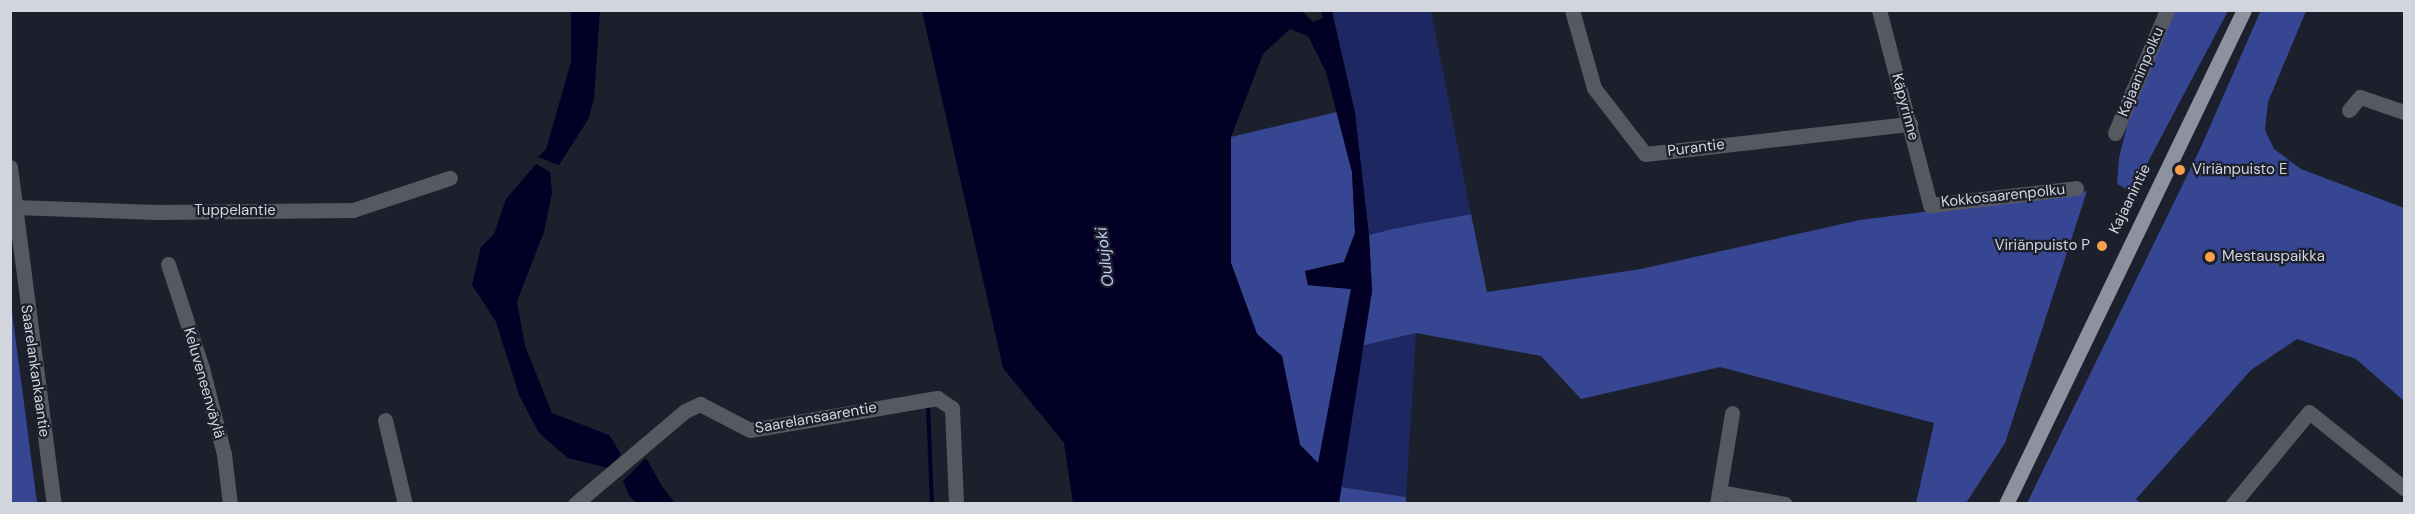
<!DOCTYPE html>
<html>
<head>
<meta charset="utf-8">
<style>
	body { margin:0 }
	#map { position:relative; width:2415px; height:514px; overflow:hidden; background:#1c202c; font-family:"DM Sans",sans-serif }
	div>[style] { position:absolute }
	.green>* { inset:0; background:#1d2862 }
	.forest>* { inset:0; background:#364692 }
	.water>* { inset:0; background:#020125 }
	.stream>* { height:4px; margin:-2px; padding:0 2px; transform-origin:2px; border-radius:2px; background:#020125 }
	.minor>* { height:15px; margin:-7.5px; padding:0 7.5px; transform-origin:7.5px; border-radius:7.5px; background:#575960 }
	.major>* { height:15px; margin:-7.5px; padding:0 7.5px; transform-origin:7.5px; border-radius:7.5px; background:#8e929f }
	.dots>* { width:16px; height:16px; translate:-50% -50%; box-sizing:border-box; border:3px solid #1c202c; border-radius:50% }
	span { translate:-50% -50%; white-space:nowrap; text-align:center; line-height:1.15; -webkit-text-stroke:4.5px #1c202c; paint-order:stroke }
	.street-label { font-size:15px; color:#d2d5dd }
	.poi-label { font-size:15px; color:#d2d5dd }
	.left { translate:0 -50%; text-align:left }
	.right { translate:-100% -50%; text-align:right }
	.water-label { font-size:16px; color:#c0cef9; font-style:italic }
	.frame { position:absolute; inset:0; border:12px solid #d2d5dd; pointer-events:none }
</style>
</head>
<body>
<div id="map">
	<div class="green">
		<i style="clip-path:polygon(1332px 11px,1431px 11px,1471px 214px,1369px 235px,1355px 113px)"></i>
		<i style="clip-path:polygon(1416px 333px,1406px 497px,1341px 487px,1361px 346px)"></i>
	</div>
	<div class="forest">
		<i style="clip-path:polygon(2261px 10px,2306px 11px,2268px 102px,2265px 130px,2274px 149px,2301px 169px,2404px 208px,2404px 401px,2356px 359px,2297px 339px,2251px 370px,2136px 499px,2140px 503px,2027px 503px,2201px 147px)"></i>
		<i style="clip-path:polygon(2175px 11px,2228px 11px,2132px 192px,2117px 184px,2119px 158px,2133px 102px)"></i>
		<i style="clip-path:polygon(1337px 112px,1352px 172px,1355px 233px,1344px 262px,1305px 271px,1308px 285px,1351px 289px,1319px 464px,1300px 445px,1282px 356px,1257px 334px,1231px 263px,1231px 137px)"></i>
		<i style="clip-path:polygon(2087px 191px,2005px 443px,1966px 503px,1916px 503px,1934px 423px,1720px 367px,1581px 399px,1541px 356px,1416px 333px,1361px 346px,1372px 291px,1369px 235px,1393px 229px,1471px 214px,1487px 292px,1641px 269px,1860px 220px)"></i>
		<i style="clip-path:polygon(10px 304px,11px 304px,37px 503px,11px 503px)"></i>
		<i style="clip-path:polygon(1341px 487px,1406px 497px,1406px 503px,1339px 504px)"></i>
	</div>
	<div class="water">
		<i style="clip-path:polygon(571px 11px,600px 11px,594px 98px,589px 118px,559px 165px,538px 157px,546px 149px,571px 62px)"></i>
		<i style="clip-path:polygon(evenodd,1302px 11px,1313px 22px,1323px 18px,1321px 11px,1332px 11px,1355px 113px,1369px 235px,1372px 291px,1339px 503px,1073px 503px,1064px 443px,1003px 368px,922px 11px,1302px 11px,1290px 29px,1308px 36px,1326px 72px,1352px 172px,1355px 233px,1344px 262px,1305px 271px,1308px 285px,1351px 289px,1318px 463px,1300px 445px,1282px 356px,1257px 334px,1231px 263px,1231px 137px,1263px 54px,1290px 29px)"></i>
		<i style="clip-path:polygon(536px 164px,550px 172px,552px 193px,544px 232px,517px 301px,525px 346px,552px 413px,609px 435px,615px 444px,621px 455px,608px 468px,568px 458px,539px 433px,519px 395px,496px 322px,472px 285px,481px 247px,494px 234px,506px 199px)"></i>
		<i style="clip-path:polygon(646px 458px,663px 488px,675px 503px,636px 503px,629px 495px,623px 481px)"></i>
	</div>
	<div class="stream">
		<i style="left:928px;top:406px;width:98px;rotate:87.7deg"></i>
	</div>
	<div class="minor">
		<i style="left:1572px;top:10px;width:81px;rotate:74.2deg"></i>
		<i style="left:1594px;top:88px;width:83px;rotate:52.3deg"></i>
		<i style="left:1645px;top:154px;width:267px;rotate:-6.5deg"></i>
		<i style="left:1879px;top:10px;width:202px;rotate:75.3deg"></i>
		<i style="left:1930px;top:205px;width:147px;rotate:-6.6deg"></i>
		<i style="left:2349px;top:110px;width:17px;rotate:-50deg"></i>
		<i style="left:2360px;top:97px;width:46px;rotate:18.8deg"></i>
		<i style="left:2115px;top:133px;width:134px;rotate:-67.1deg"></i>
		<i style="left:10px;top:167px;width:340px;rotate:82.6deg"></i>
		<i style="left:14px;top:207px;width:143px;rotate:2deg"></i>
		<i style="left:157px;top:212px;width:196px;rotate:-0.6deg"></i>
		<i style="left:353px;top:210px;width:102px;rotate:-18.3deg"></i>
		<i style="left:168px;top:264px;width:109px;rotate:71.9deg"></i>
		<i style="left:202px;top:368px;width:89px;rotate:75.7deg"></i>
		<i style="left:224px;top:454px;width:50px;rotate:83.2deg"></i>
		<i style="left:385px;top:420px;width:86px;rotate:76.6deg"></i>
		<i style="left:1719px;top:492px;width:67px;rotate:10.3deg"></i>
		<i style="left:575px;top:504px;width:144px;rotate:-40.2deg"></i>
		<i style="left:685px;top:411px;width:17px;rotate:-25deg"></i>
		<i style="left:700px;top:404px;width:56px;rotate:27.5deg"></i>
		<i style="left:750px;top:430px;width:190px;rotate:-9.7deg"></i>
		<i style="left:937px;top:398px;width:18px;rotate:34deg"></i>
		<i style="left:952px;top:408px;width:96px;rotate:87.6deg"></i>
		<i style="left:1717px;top:504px;width:92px;rotate:-80.6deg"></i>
		<i style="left:2233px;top:504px;width:119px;rotate:-50.4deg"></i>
		<i style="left:2309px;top:412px;width:122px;rotate:38.7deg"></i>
	</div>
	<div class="major">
		<i style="left:2006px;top:504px;width:548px;rotate:-64.28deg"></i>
	</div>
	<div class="dots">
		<i style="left:2180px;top:170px;background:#f9a04c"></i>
		<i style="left:2102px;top:246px;background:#f9a04c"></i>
		<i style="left:2210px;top:257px;background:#f9a04c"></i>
	</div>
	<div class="street-label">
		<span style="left:2141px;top:72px;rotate:-67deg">Kajaaninpolku</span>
		<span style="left:1905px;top:107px;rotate:75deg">Käpyrinne</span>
		<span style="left:1696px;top:148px;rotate:-7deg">Purantie</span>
		<span style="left:2003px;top:196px;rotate:-6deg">Kokkosaarenpolku</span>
		<span style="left:2130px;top:199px;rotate:-64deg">Kajaanintie</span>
		<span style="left:235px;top:211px">Tuppelantie</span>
		<span style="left:35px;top:371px;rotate:82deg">Saarelankankaantie</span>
		<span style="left:204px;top:383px;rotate:74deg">Keluveneenväylä</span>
		<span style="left:816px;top:418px;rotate:-10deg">Saarelansaarentie</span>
	</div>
	<div class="poi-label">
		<span class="left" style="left:2192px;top:170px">Viriänpuisto E</span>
		<span class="right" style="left:2090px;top:246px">Viriänpuisto P</span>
		<span class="left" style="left:2222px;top:257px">Mestauspaikka</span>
	</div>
	<div class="water-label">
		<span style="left:1105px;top:257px;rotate:-97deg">Oulujoki</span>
	</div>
	<div class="frame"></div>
</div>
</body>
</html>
